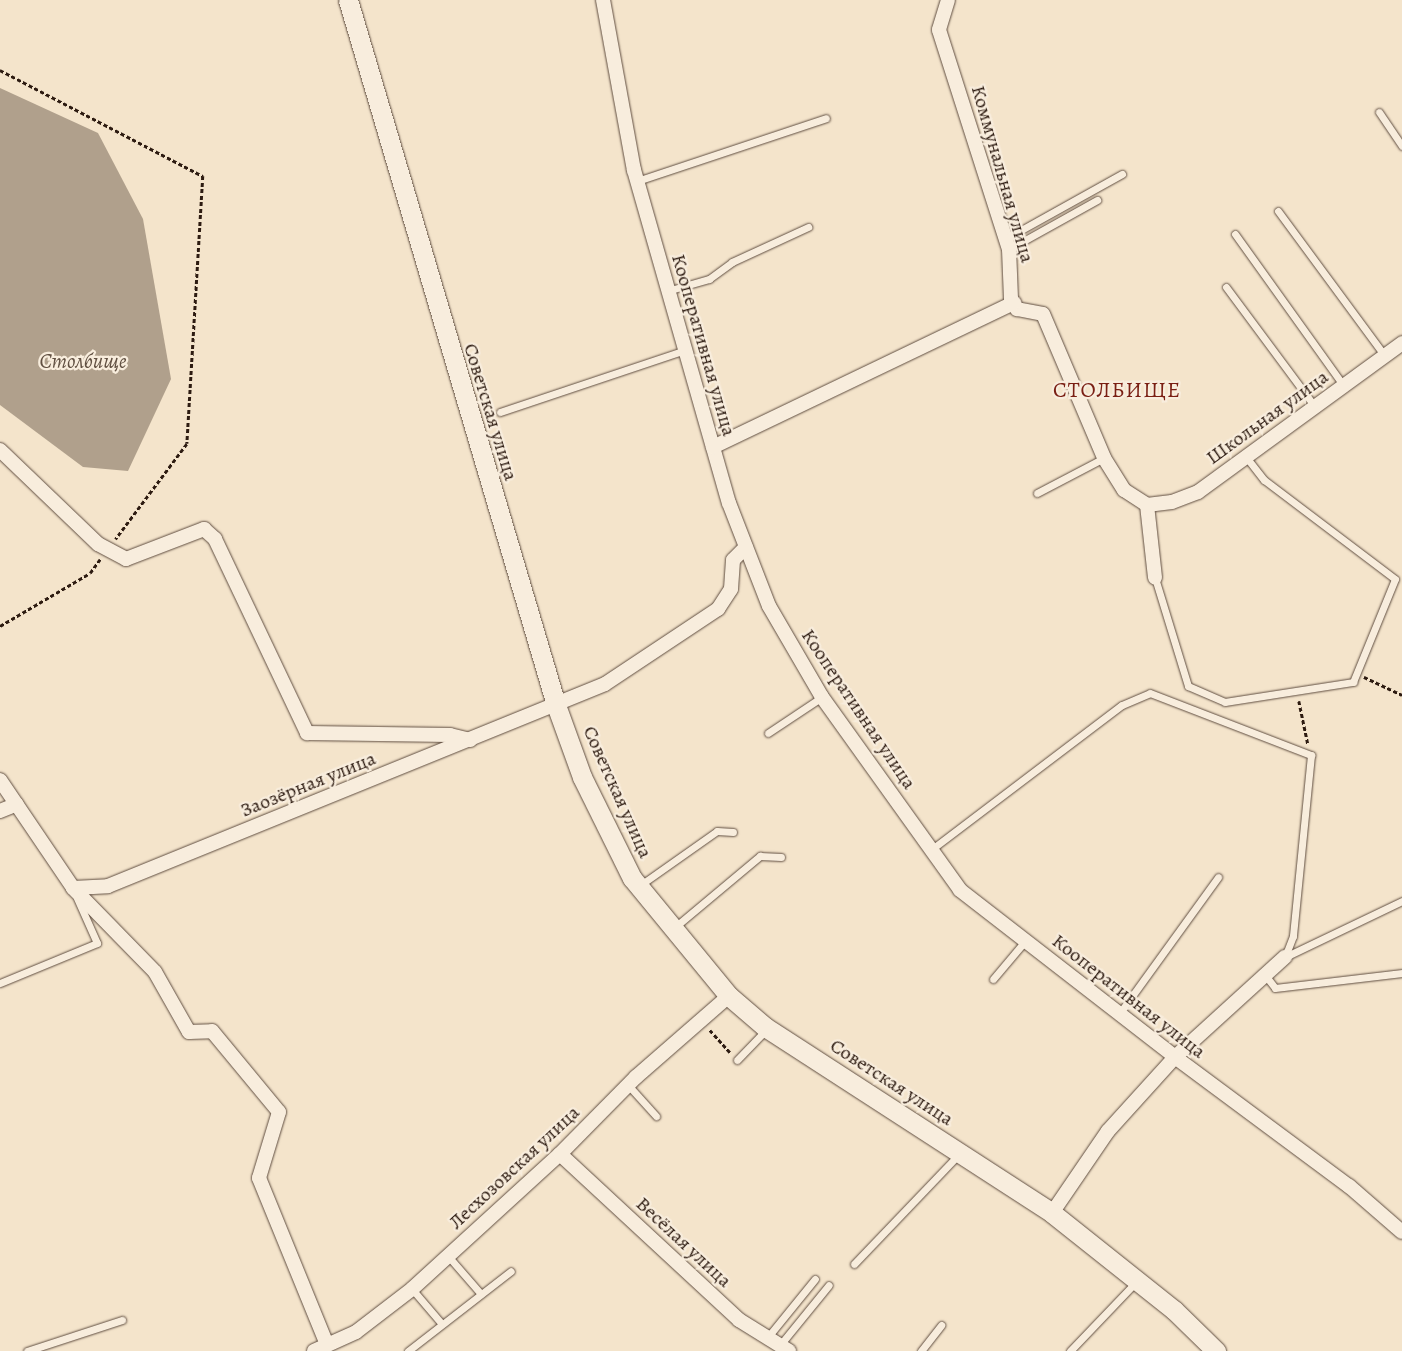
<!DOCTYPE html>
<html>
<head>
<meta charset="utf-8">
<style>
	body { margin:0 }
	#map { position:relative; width:1402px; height:1351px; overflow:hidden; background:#f4e4cb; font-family:Alegreya,serif }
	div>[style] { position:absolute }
	.water>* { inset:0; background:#b0a08c }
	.path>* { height:2.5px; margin-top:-1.25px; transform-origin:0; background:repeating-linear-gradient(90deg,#2d1b11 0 4px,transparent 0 6.5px) }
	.roads { filter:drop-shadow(0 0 1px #5f4d40) drop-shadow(0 0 1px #5f4d40) }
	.lane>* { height:7px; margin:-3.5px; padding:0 3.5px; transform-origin:3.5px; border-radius:3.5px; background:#f8eddd }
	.street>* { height:14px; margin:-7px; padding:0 7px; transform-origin:7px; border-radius:7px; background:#f8eddd }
	.secondary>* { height:19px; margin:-9.5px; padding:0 9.5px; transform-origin:9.5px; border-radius:9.5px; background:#f8eddd }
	span { translate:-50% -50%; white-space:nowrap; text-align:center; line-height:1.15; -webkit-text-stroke:4.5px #f8eddd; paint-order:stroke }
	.street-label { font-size:20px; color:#2d1b11 }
	.water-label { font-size:21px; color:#615042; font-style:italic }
	.quarter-label { font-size:22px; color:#7a1f14; letter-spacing:1px }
</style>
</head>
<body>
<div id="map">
	<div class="water">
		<i style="clip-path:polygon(0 88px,98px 133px,143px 219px,171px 379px,128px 471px,83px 467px,0 405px)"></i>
	</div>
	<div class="path">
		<i style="left:0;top:70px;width:229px;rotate:27.6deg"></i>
		<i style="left:203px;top:176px;width:268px;rotate:93.4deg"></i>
		<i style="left:187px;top:444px;width:119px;rotate:126.8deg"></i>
		<i style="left:0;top:626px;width:104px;rotate:-30.5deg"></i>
		<i style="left:90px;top:573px;width:17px;rotate:-54deg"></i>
		<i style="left:1364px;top:677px;width:42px;rotate:25.3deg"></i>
		<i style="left:1299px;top:701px;width:44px;rotate:78.2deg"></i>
		<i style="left:710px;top:1030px;width:30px;rotate:48deg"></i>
	</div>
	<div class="roads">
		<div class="lane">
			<i style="left:1379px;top:112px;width:41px;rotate:55.9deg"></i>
			<i style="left:637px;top:181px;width:199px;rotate:-18.4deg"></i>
			<i style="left:1278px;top:211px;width:180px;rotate:53.6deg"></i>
			<i style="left:1235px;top:234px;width:187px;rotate:54.4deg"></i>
			<i style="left:1005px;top:239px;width:134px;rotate:-29.1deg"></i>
			<i style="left:1009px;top:249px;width:101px;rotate:-29.1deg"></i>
			<i style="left:1226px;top:287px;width:149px;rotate:53.4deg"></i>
			<i style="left:667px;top:291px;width:44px;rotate:-15.9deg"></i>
			<i style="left:709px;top:279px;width:29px;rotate:-36deg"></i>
			<i style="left:732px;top:262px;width:84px;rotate:-24.7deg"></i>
			<i style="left:500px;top:412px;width:195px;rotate:-18.5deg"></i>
			<i style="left:1037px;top:493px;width:76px;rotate:-27.6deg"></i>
			<i style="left:1155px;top:578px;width:113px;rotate:73deg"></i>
			<i style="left:1188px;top:686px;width:40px;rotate:23.4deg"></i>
			<i style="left:1225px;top:702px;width:130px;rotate:-8.9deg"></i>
			<i style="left:1353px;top:682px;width:111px;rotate:-67.8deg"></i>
			<i style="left:1395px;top:579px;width:164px;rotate:-142.9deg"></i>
			<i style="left:1264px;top:480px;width:29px;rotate:-128deg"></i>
			<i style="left:768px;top:733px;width:65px;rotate:-33.7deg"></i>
			<i style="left:932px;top:849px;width:238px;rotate:-37.2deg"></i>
			<i style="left:1122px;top:705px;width:30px;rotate:-23deg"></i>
			<i style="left:1150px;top:693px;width:173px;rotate:21.1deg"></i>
			<i style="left:1311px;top:755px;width:182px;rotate:95.7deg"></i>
			<i style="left:1293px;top:936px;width:22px;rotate:111deg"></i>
			<i style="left:639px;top:886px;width:95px;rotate:-35.2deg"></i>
			<i style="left:717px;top:831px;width:16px;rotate:4deg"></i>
			<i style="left:675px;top:927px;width:111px;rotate:-39.9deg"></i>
			<i style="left:760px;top:856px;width:21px;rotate:3deg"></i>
			<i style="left:1285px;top:957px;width:130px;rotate:-25.6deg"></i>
			<i style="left:1265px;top:975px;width:16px;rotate:52deg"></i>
			<i style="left:1275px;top:988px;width:128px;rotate:-6.7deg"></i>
			<i style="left:993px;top:979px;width:51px;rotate:-49.8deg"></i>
			<i style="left:0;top:983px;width:105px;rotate:-22.4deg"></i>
			<i style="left:97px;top:943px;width:49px;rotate:-114deg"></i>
			<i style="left:1119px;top:1014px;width:169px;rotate:-54.1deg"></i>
			<i style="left:737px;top:1060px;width:42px;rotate:-46deg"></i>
			<i style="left:628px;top:1085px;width:42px;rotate:47.9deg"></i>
			<i style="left:448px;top:1256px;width:50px;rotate:49deg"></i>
			<i style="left:854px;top:1264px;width:152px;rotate:-46.3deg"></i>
			<i style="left:412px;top:1289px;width:46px;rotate:49.4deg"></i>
			<i style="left:767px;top:1338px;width:76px;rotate:-50.9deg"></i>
			<i style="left:780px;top:1345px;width:77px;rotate:-50.8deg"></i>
			<i style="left:27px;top:1351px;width:100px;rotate:-18.1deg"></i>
			<i style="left:408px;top:1351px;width:130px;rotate:-37.8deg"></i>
			<i style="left:921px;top:1351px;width:33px;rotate:-52deg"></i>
			<i style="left:1070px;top:1351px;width:97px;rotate:-46.3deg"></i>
		</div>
		<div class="street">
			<i style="left:603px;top:0;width:173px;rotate:79.7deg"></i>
			<i style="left:634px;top:170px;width:346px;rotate:74.1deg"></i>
			<i style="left:729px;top:503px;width:110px;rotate:68.8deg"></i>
			<i style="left:769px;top:606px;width:105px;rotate:59.8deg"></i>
			<i style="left:822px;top:697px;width:237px;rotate:54.4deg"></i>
			<i style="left:960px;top:890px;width:272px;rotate:37.8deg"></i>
			<i style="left:1175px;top:1057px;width:217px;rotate:36.6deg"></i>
			<i style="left:1349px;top:1186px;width:70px;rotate:41deg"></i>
			<i style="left:948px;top:0;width:31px;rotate:107deg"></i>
			<i style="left:939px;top:30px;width:230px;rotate:72.3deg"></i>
			<i style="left:1009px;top:249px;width:50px;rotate:87.7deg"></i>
			<i style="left:1011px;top:299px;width:12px;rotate:59deg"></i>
			<i style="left:1017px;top:309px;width:26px;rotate:11deg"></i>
			<i style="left:1043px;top:314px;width:156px;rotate:67deg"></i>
			<i style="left:1104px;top:458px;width:38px;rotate:58deg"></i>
			<i style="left:1124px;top:490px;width:27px;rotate:33deg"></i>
			<i style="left:1147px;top:505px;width:73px;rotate:83.7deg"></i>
			<i style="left:713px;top:447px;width:334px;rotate:-25.6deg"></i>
			<i style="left:0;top:450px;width:136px;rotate:43.8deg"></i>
			<i style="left:98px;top:544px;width:32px;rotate:28deg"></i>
			<i style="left:126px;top:559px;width:84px;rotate:-21deg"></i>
			<i style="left:204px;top:529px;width:15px;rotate:42deg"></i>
			<i style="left:215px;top:539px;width:215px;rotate:64.6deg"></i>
			<i style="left:307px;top:733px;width:143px;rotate:0.8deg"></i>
			<i style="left:450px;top:735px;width:21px;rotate:14deg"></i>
			<i style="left:1147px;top:505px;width:25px;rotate:-7deg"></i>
			<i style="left:1172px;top:502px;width:28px;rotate:-21deg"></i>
			<i style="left:1198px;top:492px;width:253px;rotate:-36.1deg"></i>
			<i style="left:0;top:780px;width:130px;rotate:55.9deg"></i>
			<i style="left:73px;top:888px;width:117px;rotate:45.7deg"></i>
			<i style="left:155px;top:972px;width:69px;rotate:60.5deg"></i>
			<i style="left:189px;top:1032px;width:23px;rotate:-2deg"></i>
			<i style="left:212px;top:1031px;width:105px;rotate:50.4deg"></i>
			<i style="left:279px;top:1112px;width:69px;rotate:106.9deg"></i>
			<i style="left:259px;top:1178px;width:180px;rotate:67.8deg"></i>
			<i style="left:0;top:811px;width:18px;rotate:-22deg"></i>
			<i style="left:73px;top:888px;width:35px;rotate:-3deg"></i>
			<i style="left:108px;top:886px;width:536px;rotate:-22.12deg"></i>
			<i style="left:605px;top:684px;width:136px;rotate:-33.6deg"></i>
			<i style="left:718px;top:609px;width:24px;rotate:-57deg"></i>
			<i style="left:731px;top:589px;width:29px;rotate:-86deg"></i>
			<i style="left:733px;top:560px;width:18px;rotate:-45deg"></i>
			<i style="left:560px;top:1154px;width:244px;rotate:42.8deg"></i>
			<i style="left:739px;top:1320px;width:59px;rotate:31.8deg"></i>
			<i style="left:1052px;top:1213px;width:99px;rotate:-55.7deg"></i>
			<i style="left:1108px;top:1131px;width:100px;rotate:-47.8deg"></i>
			<i style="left:1175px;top:1057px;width:149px;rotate:-42.3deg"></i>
			<i style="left:314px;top:1351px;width:46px;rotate:-24.3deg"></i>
			<i style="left:356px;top:1332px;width:71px;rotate:-37.5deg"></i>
			<i style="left:412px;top:1289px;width:200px;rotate:-42.4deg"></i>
			<i style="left:560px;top:1154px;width:108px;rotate:-45.4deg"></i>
			<i style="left:636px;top:1077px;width:123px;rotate:-41.1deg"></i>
		</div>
		<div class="secondary">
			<i style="left:348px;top:0;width:735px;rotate:73.56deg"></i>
			<i style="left:556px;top:705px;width:77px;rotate:70.1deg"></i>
			<i style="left:582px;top:777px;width:113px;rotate:63.7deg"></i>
			<i style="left:632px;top:878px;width:153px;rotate:50.6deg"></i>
			<i style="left:729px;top:996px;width:48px;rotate:40.7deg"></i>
			<i style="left:765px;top:1027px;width:342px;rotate:32.9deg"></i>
			<i style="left:1052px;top:1213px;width:156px;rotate:38.5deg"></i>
			<i style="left:1174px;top:1310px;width:59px;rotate:44.3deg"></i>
		</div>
	</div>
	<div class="street-label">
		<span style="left:1003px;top:174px;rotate:74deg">Коммунальная улица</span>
		<span style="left:704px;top:345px;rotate:74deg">Кооперативная улица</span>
		<span style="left:491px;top:412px;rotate:73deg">Советская улица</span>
		<span style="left:1267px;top:417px;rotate:-36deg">Школьная улица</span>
		<span style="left:859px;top:709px;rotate:56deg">Кооперативная улица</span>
		<span style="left:308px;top:784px;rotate:-22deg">Заозёрная улица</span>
		<span style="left:618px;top:792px;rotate:66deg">Советская улица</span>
		<span style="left:1129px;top:996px;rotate:38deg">Кооперативная улица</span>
		<span style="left:892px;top:1082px;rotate:33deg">Советская улица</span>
		<span style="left:514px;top:1167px;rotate:-43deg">Лесхозовская улица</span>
		<span style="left:684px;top:1242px;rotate:43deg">Весёлая улица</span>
	</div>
	<div class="water-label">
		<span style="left:83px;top:361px">Столбище</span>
	</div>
	<div class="quarter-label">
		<span style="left:1117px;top:391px">СТОЛБИЩЕ</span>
	</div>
</div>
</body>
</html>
